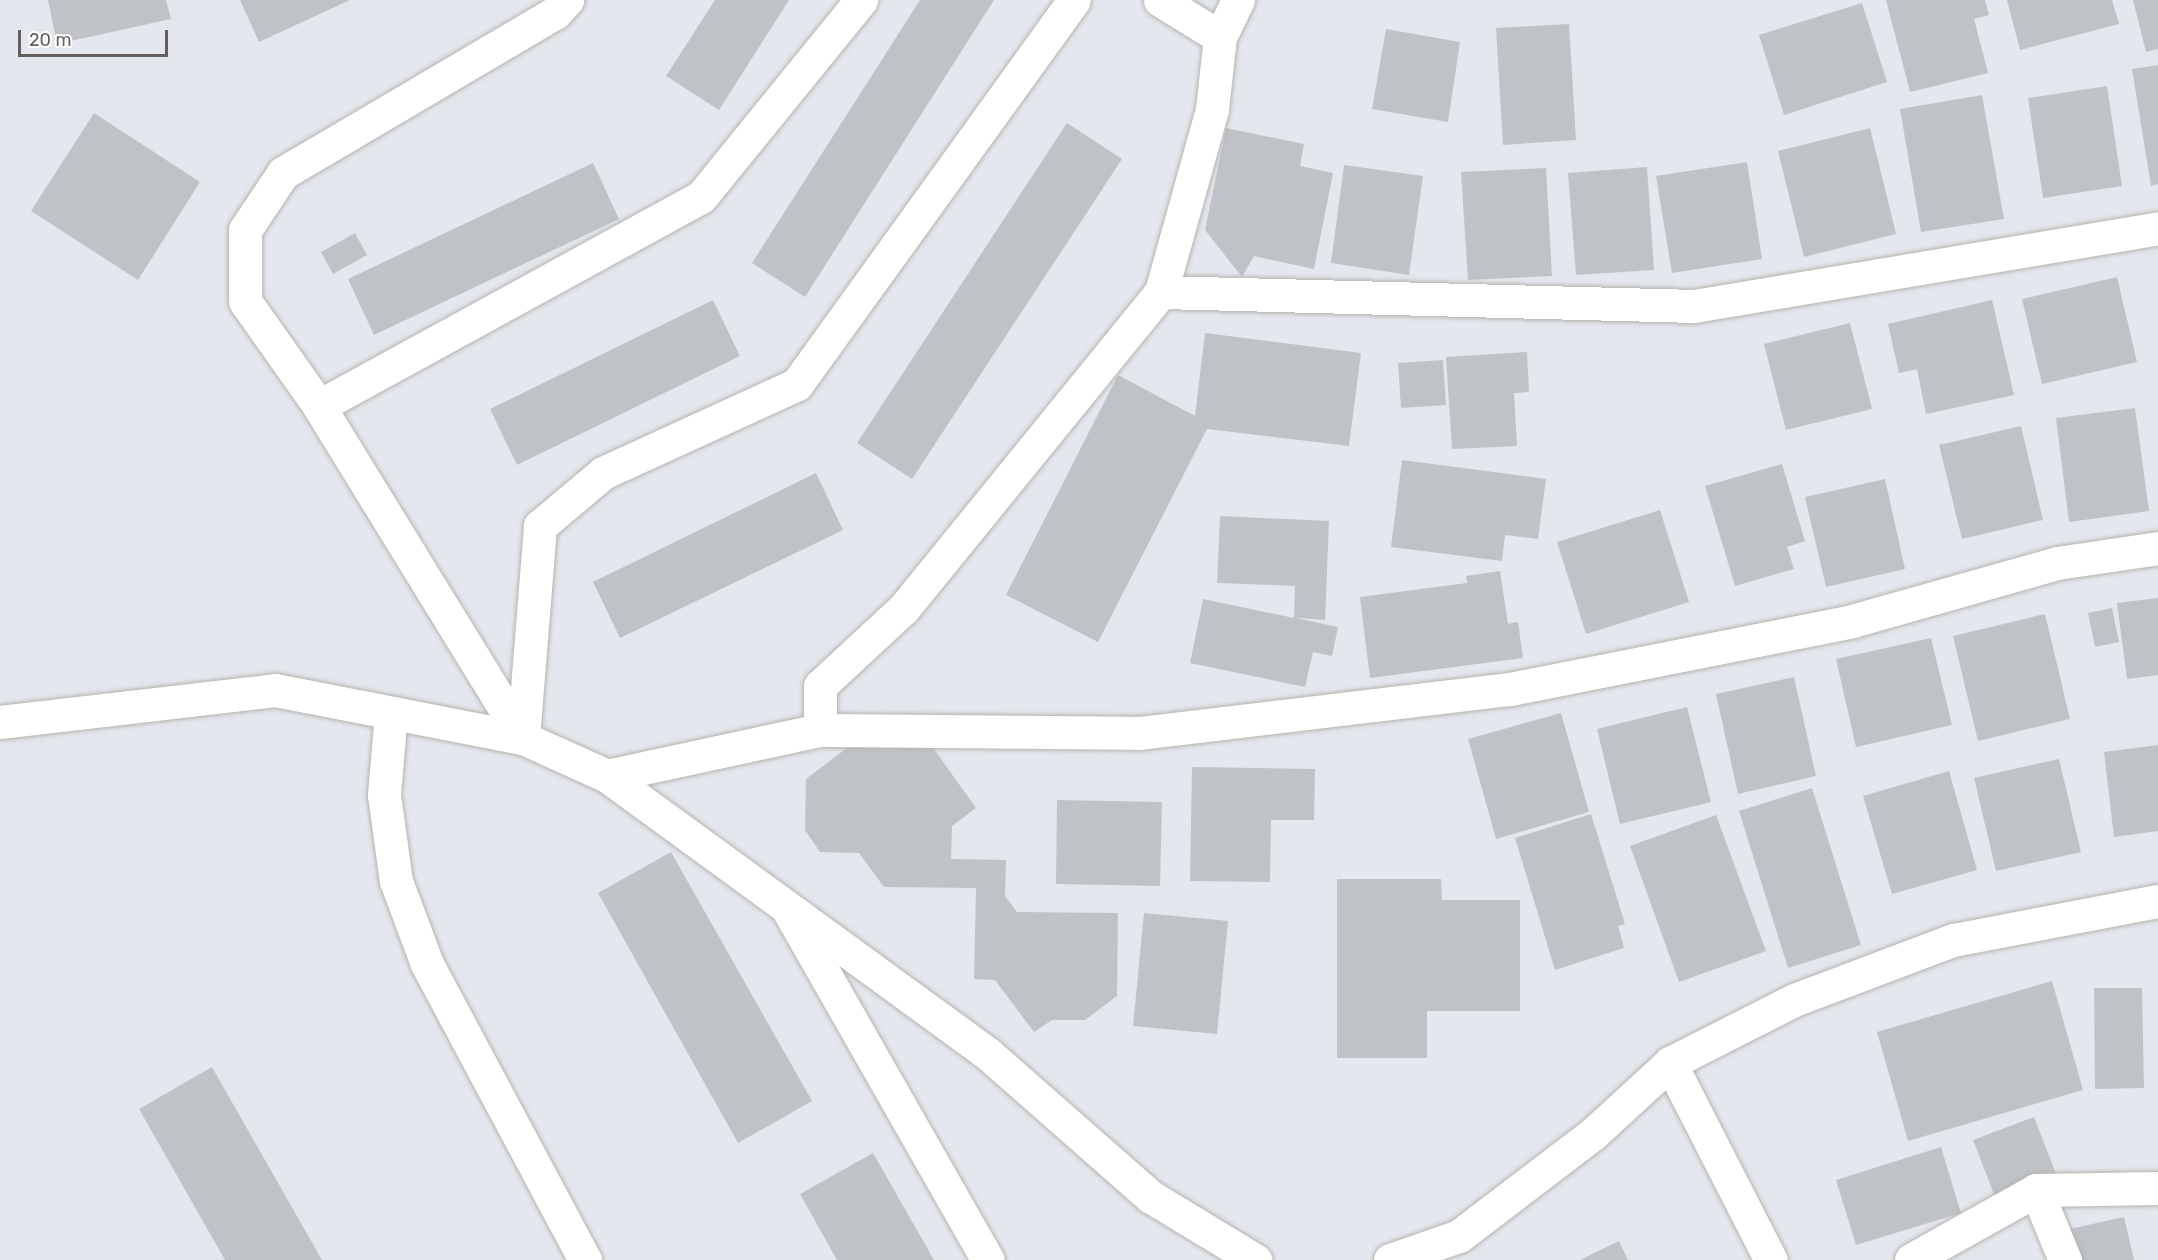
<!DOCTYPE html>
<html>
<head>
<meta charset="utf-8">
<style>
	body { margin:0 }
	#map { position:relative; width:2158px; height:1260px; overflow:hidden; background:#e4e8ee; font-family:Rubik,sans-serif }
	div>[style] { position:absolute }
	.building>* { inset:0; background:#bfc3c7 }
	.roads { filter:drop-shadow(0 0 2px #b7b3b0) drop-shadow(0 0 2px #b7b3b0) }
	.street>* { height:33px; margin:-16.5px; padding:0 16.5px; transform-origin:16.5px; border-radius:16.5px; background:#fff }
	.secondary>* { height:33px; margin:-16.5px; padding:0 16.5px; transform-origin:16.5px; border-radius:16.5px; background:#fff }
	span { translate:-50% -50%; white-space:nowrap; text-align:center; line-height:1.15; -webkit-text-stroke:4.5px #fff; paint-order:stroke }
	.scale { position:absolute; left:18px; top:30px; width:150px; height:27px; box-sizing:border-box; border:3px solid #65605c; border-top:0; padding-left:8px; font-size:18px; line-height:21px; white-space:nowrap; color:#65605c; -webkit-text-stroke:4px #fff; paint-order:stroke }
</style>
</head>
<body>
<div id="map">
	<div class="building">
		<i style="clip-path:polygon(48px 0,166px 0,171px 19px,57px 44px)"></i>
		<i style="clip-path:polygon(240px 0,350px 0,259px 42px)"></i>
		<i style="clip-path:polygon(715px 0,789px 0,719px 110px,666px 76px)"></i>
		<i style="clip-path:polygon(920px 0,994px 0,805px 297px,752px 263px)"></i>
		<i style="clip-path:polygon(1886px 0,1985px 0,1989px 15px,1974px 19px,1988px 73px,1910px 92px)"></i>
		<i style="clip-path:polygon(2007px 0,2112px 0,2119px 24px,2020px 50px)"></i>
		<i style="clip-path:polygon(2133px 0,2158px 0,2158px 49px,2146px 52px)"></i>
		<i style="clip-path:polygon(1862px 3px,1887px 82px,1784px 115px,1759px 35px)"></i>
		<i style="clip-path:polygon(1569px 24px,1576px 140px,1503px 145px,1496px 28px)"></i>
		<i style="clip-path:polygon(1386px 29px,1460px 42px,1448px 122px,1372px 109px)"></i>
		<i style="clip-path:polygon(2158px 65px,2158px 184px,2151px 186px,2132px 69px)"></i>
		<i style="clip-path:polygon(2107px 86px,2122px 186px,2043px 198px,2028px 98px)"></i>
		<i style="clip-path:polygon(1982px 95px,2004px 219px,1921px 232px,1900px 109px)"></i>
		<i style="clip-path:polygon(94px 113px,200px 182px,138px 280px,31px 211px)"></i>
		<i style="clip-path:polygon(1067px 123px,1122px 159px,912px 479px,857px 443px)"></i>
		<i style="clip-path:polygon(1226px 128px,1304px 144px,1300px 166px,1333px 173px,1314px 269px,1254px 256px,1242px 277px,1205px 230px)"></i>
		<i style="clip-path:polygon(1870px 128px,1896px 234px,1804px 257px,1778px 151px)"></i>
		<i style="clip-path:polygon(1747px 162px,1762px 259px,1672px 273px,1656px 176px)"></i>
		<i style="clip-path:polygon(593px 163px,619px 219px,374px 335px,348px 279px)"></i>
		<i style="clip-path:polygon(1344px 165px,1423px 176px,1409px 275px,1331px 263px)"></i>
		<i style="clip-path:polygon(1647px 167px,1654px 270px,1576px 275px,1568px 173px)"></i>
		<i style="clip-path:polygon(1546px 168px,1552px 276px,1468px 280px,1461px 172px)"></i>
		<i style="clip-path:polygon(355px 233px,367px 255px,333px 274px,321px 252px)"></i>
		<i style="clip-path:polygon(2117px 277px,2137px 362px,2042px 384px,2022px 299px)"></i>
		<i style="clip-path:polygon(713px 300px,740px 356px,517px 465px,490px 409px)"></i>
		<i style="clip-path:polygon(1992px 300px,2014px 395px,1926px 414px,1917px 369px,1899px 373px,1888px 324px)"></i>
		<i style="clip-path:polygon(1850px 323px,1872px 409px,1786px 430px,1764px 344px)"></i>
		<i style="clip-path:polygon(1205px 333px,1361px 353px,1349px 446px,1207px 429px,1098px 642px,1006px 595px,1118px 375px,1195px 416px)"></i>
		<i style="clip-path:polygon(1527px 352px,1529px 392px,1514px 393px,1517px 446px,1452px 449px,1446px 357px)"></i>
		<i style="clip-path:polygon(1443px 360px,1446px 405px,1401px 408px,1398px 363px)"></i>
		<i style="clip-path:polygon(2135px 408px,2149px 511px,2069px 522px,2056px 418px)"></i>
		<i style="clip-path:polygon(2021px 426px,2043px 520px,1962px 539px,1939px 445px)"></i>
		<i style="clip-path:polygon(1402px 460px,1546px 479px,1538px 539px,1505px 535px,1502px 561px,1391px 547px)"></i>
		<i style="clip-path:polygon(1782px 464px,1805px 541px,1787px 547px,1794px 569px,1735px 586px,1705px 486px)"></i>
		<i style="clip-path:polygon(816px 473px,843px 530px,620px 638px,593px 582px)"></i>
		<i style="clip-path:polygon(1885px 479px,1905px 569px,1826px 587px,1805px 497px)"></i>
		<i style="clip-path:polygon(1660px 510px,1689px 602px,1586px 634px,1557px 542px)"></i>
		<i style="clip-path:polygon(1220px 516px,1329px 521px,1325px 620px,1296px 618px,1338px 627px,1332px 656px,1313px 652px,1305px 687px,1190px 663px,1203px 599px,1294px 618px,1295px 586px,1217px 583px)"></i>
		<i style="clip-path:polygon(1500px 571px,1508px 624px,1518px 622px,1523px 658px,1370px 678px,1360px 597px,1467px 583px,1466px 576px)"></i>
		<i style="clip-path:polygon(2158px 598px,2158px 675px,2127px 679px,2117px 603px)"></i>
		<i style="clip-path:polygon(2112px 608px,2119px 642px,2095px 647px,2088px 613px)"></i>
		<i style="clip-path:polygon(2045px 614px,2070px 719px,1978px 741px,1953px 636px)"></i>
		<i style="clip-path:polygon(1931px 638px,1952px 725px,1856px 747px,1836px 659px)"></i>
		<i style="clip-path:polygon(1794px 677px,1816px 776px,1738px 794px,1716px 694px)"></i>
		<i style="clip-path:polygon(1687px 707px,1711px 802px,1620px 824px,1597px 729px)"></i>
		<i style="clip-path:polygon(1561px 713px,1589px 812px,1496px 839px,1468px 739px)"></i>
		<i style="clip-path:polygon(856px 741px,929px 742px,976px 808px,952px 826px,951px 859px,1006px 860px,1005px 896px,1017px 912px,1118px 913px,1117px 996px,1085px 1020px,1052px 1020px,1034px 1032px,995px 980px,974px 979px,976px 888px,884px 887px,859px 853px,820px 852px,805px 830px,806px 779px)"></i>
		<i style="clip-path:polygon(2158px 745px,2158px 831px,2114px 837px,2104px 752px)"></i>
		<i style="clip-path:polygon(2059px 759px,2081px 852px,1996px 871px,1974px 778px)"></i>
		<i style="clip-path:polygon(1192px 767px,1315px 769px,1314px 820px,1271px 820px,1270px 882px,1190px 881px)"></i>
		<i style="clip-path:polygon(1949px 771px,1977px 870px,1892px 894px,1863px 796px)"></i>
		<i style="clip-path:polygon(1812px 788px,1861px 945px,1788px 968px,1739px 811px)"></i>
		<i style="clip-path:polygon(1057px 800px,1162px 802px,1160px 886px,1056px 884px)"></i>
		<i style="clip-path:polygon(1591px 814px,1625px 924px,1618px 926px,1624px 948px,1555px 970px,1515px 838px)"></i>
		<i style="clip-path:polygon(1716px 815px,1766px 951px,1679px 982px,1630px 846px)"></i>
		<i style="clip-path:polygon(671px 852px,812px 1101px,738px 1143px,598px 893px)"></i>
		<i style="clip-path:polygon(1337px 879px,1441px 879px,1442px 900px,1520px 900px,1520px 1011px,1427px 1011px,1427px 1058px,1337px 1058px)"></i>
		<i style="clip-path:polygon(1144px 913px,1228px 921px,1217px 1034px,1133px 1026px)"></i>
		<i style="clip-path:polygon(2052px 981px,2083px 1090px,1908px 1141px,1877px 1032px)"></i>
		<i style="clip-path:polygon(2094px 988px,2142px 988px,2144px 1088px,2095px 1089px)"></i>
		<i style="clip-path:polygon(212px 1067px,322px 1260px,225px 1260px,139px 1109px)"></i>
		<i style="clip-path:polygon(2034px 1117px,2058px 1179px,1997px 1202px,1973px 1140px)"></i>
		<i style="clip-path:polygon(1941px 1147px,1961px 1213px,1856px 1245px,1836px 1180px)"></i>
		<i style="clip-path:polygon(873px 1153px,934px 1260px,837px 1260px,800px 1194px)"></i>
		<i style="clip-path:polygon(2124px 1217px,2134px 1260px,2062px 1260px,2056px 1232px)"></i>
		<i style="clip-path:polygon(1619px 1241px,1628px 1260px,1580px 1260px)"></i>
	</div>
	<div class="roads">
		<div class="street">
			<i style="left:1160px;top:0;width:70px;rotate:31.7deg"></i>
			<i style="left:1161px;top:292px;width:533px;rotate:1.5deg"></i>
			<i style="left:1694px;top:306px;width:471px;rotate:-9.5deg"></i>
			<i style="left:319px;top:406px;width:435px;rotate:-28.7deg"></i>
			<i style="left:701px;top:197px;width:254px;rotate:-50.9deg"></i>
			<i style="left:391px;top:713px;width:82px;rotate:94.9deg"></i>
			<i style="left:384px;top:795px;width:87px;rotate:82.1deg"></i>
			<i style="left:396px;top:881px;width:89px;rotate:69.5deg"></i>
			<i style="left:427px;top:964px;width:336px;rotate:61.9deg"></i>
			<i style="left:820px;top:730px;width:44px;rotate:-90deg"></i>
			<i style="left:820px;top:686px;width:115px;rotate:-42.9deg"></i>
			<i style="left:904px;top:608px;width:407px;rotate:-50.9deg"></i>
			<i style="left:1161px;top:292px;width:190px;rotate:-74.4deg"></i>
			<i style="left:1212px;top:109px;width:72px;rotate:-83.7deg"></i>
			<i style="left:1220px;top:37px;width:41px;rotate:-64.1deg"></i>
			<i style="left:523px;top:738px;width:390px;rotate:-121.6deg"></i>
			<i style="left:319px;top:406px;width:128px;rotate:-125.2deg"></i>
			<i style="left:245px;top:301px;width:71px;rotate:-90deg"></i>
			<i style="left:245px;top:230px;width:69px;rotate:-56.3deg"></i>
			<i style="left:283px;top:173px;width:316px;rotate:-30.5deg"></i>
			<i style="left:555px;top:13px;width:18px;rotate:-47deg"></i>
			<i style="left:523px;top:738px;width:213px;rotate:-85.4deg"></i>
			<i style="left:540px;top:526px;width:82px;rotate:-40.1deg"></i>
			<i style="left:603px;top:473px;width:213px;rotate:-24.6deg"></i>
			<i style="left:797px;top:384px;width:473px;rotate:-54.2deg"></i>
			<i style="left:607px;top:776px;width:218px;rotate:-12.2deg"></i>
			<i style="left:820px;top:730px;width:320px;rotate:0.5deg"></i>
			<i style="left:1140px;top:733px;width:373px;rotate:-6.8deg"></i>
			<i style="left:1510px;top:689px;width:349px;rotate:-11.2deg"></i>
			<i style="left:1852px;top:621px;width:213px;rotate:-15.8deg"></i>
			<i style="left:2057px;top:563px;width:102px;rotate:-8.4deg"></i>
			<i style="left:787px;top:908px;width:405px;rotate:60.3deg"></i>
			<i style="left:1670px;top:1063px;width:221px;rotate:62.9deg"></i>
			<i style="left:2036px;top:1190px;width:76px;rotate:67.5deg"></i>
			<i style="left:1911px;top:1260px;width:143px;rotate:-29.2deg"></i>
			<i style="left:2036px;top:1190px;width:122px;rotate:-0.9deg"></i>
		</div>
		<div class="secondary">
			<i style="left:0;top:722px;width:277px;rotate:-6.6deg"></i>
			<i style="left:275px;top:690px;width:253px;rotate:11deg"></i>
			<i style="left:523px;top:738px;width:92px;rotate:24.3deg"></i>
			<i style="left:607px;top:776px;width:470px;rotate:36.1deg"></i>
			<i style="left:987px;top:1053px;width:218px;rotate:41.3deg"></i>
			<i style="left:1151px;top:1197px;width:122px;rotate:31.2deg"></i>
			<i style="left:1390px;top:1260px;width:73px;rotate:-19.2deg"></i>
			<i style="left:1459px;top:1236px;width:170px;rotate:-37.3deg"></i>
			<i style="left:1594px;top:1133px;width:103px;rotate:-42.6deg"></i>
			<i style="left:1670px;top:1063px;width:139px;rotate:-26.9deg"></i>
			<i style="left:1794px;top:1000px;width:170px;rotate:-20.7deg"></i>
			<i style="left:1953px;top:940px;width:209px;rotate:-10.8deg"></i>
		</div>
	</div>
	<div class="scale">20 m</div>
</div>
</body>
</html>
